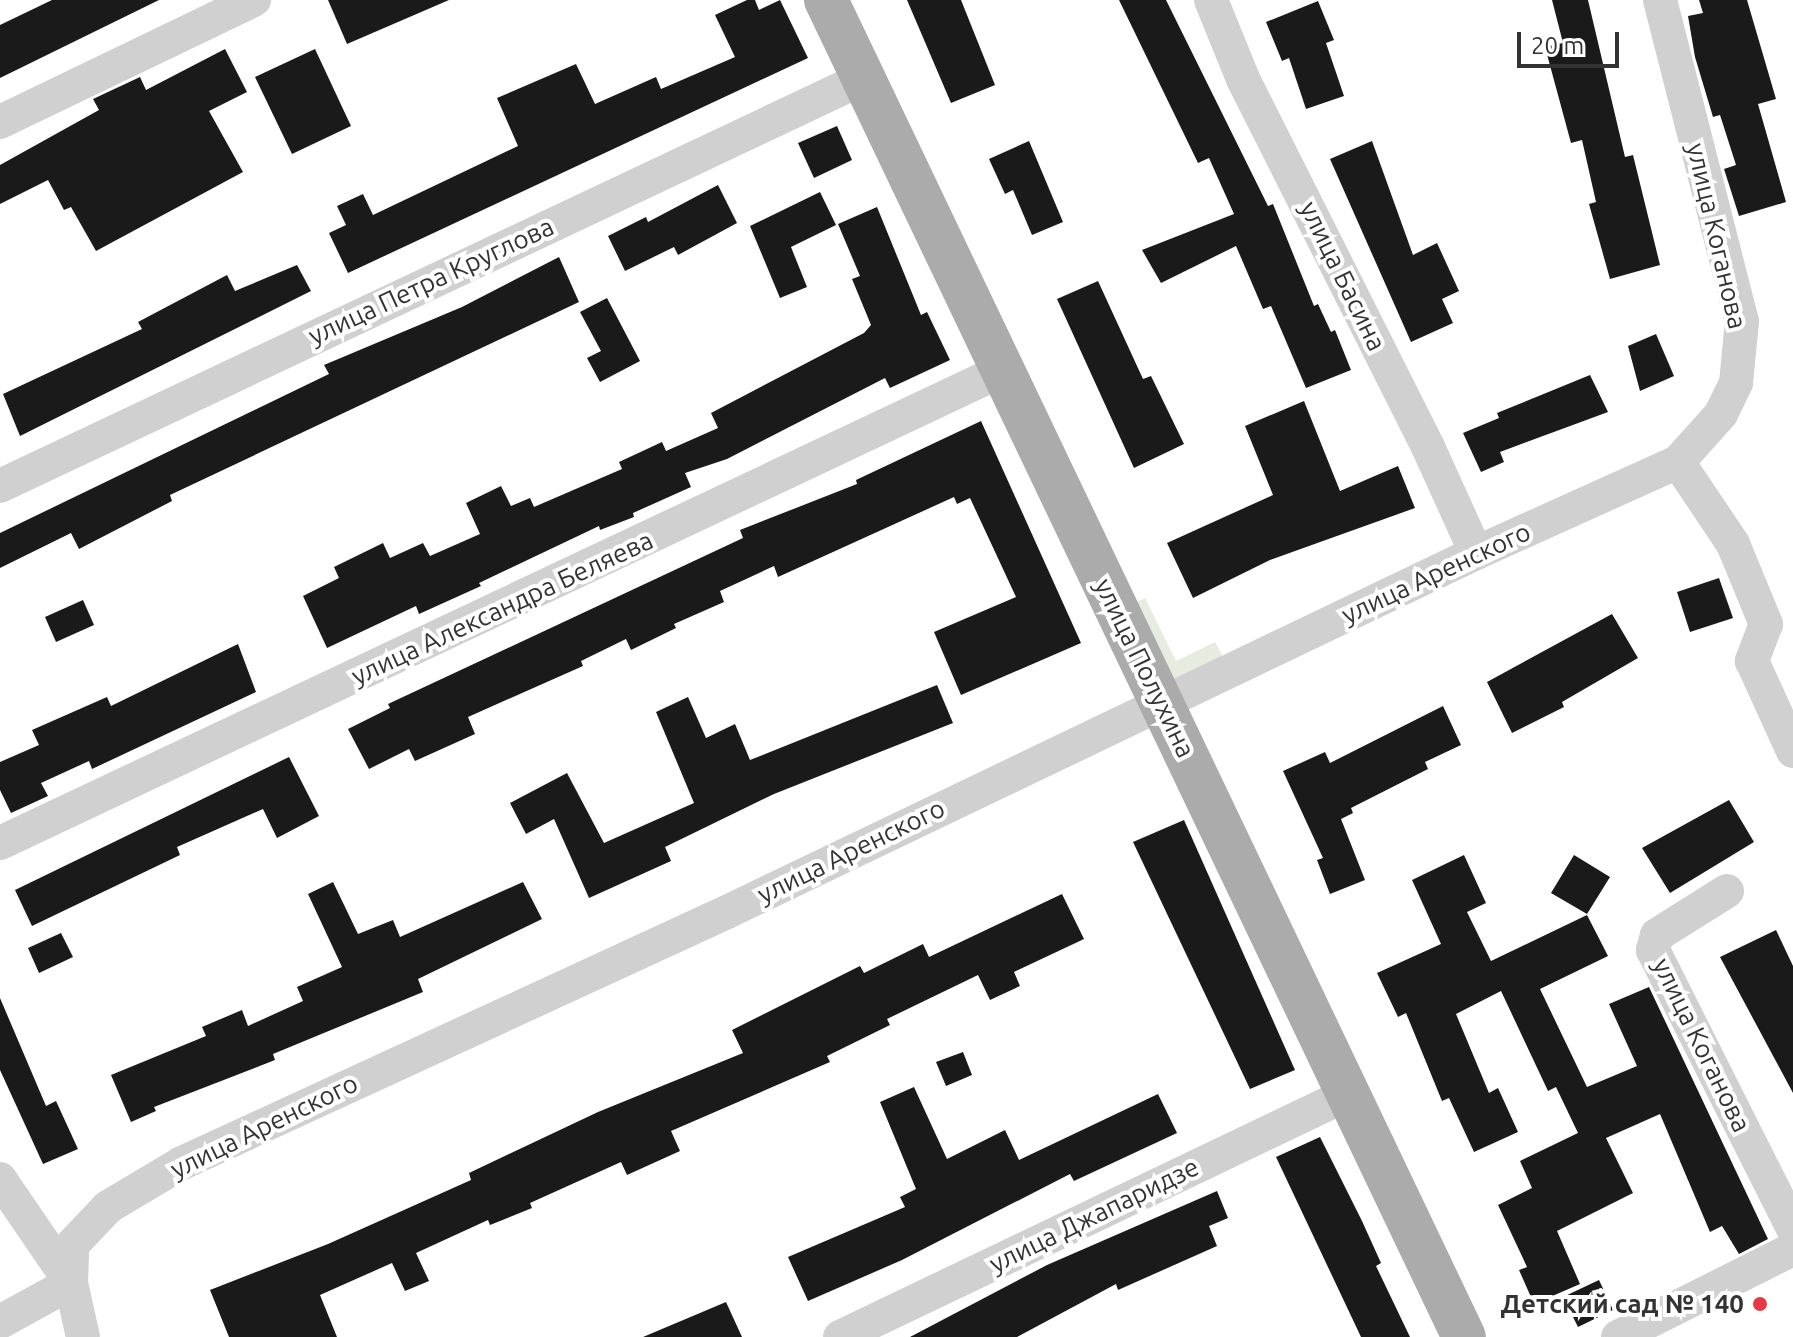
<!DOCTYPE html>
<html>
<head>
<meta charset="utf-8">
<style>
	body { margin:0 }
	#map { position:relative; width:1793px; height:1337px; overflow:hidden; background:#fff; font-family:Ubuntu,sans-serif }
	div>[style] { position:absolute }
	.green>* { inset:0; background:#e6ecdf }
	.building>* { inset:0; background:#1a1a1a }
	.minor>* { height:34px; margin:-17px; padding:0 17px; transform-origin:17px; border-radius:17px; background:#d0d0d0 }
	.major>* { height:44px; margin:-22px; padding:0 22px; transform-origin:22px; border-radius:22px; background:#ababab }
	.dots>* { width:22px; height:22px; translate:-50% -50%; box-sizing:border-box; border:4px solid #fff; border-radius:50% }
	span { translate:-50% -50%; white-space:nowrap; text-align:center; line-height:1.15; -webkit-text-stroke:8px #fff; paint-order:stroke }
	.street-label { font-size:26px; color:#333 }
	.poi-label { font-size:26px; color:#333; font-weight:700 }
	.right { translate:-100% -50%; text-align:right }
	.scale { position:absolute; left:1517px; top:32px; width:102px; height:36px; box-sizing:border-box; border:4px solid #333; border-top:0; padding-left:10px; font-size:24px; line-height:28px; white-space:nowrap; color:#333; -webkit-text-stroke:6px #fff; paint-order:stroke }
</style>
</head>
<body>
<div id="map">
	<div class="green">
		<i style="clip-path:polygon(1145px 598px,1176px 661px,1215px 642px,1224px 659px,1175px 684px,1135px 603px)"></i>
	</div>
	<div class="building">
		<i style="clip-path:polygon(52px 0,159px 0,0 78px,0 25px)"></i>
		<i style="clip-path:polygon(328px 0,449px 0,347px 44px)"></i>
		<i style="clip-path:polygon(747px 0,755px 0,759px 10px,780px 0,808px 58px,348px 273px,329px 233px,346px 225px,337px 206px,363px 194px,373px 215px,518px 146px,497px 98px,576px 64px,595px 104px,656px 77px,661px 89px,735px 57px,715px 15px)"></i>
		<i style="clip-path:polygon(907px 0,961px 0,995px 85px,951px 103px)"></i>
		<i style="clip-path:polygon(1119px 0,1166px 0,1268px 206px,1273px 204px,1314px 306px,1318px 304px,1331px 332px,1335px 330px,1351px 370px,1306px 388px,1271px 306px,1263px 309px,1236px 246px,1161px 283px,1142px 250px,1234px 214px,1209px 158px,1198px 163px)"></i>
		<i style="clip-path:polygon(1552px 0,1588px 0,1625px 157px,1633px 155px,1660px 265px,1610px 279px,1589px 204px,1596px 202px,1582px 140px,1571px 143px,1545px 47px,1563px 43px)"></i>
		<i style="clip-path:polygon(1699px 0,1747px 0,1776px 99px,1758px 104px,1786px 202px,1739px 216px,1724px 169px,1736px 165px,1720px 115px,1713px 117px,1695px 57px,1688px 16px,1703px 13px)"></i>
		<i style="clip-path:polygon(1318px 1px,1334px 40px,1326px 43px,1344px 96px,1306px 109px,1289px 58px,1282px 61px,1266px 22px)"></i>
		<i style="clip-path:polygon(225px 49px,247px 92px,209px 111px,243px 172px,96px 251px,71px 207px,64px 210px,48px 180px,0 204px,0 165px,99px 110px,93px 99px,140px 77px,146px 90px)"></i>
		<i style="clip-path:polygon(315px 49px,351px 126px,292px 154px,255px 77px)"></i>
		<i style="clip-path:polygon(837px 126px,852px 160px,814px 178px,798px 143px)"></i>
		<i style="clip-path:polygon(1029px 141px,1063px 222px,1032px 235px,1013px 190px,1005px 194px,989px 159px)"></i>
		<i style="clip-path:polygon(1372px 141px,1413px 255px,1437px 243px,1459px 291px,1442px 299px,1453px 323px,1411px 342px,1330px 159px)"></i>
		<i style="clip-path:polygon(718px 185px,737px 223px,678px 255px,674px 247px,625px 271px,608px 236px,646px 217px,648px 222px)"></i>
		<i style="clip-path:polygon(820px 192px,836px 225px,791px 247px,807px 287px,780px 298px,750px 226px)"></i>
		<i style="clip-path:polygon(877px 207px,921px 315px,927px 312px,950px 360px,890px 388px,885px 378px,727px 459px,685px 473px,691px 487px,633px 513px,634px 517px,600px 530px,599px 526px,479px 583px,481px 586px,419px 614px,416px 606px,327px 648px,303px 596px,339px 578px,334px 567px,383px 543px,390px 558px,423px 543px,430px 556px,480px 534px,466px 503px,501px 486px,511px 506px,530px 498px,534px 507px,622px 469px,619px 462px,662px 442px,666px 451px,718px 428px,711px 413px,864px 333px,871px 325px,852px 279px,860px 276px,838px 224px)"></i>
		<i style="clip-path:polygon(559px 257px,579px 302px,170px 495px,172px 501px,79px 549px,71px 533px,0 568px,0 533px,329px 374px,324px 365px,462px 307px)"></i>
		<i style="clip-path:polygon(297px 265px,311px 291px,20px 436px,3px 394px,142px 329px,138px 322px,227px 275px,235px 291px)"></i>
		<i style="clip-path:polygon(1098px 281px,1143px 379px,1151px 376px,1184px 444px,1134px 468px,1057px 299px)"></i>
		<i style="clip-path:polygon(607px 298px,640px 361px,600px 382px,587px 358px,601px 351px,580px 312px)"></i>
		<i style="clip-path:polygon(1656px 334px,1674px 376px,1640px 391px,1628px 346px)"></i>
		<i style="clip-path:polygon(1590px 375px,1608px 412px,1500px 452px,1504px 462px,1481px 472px,1463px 433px,1499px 418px,1497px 413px)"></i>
		<i style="clip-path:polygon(1304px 401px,1340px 491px,1398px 466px,1415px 508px,1270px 560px,1193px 598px,1167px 543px,1273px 495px,1245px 426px)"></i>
		<i style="clip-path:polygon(981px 421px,1081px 643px,961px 695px,934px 632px,1016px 597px,970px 498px,957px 504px,954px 497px,778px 577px,774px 566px,720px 591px,724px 602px,674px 624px,676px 628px,631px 650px,626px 639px,581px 661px,583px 666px,468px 717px,475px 734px,415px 761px,409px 749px,369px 769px,348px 729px,390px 708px,388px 704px,743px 538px,740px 530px,857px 484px,856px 480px)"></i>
		<i style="clip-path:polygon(1719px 578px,1733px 618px,1690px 632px,1677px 592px)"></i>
		<i style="clip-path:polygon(83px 600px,94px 625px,56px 642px,45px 617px)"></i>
		<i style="clip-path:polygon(1612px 614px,1638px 658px,1562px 702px,1564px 707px,1512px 733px,1487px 682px)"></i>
		<i style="clip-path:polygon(238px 644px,256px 692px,92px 769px,89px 761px,41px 783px,48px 796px,11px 813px,0 790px,0 762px,39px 745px,32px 730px,107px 697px,111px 706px)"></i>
		<i style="clip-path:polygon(937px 685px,953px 723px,774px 794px,665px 847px,671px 861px,589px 898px,554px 819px,526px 834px,510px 803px,567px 773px,604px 843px,694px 803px,656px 712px,688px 697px,706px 738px,735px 724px,750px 760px)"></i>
		<i style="clip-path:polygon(1443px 706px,1461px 745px,1425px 762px,1428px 769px,1351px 808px,1353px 813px,1341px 819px,1365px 880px,1330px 894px,1317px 860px,1323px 858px,1283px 771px,1325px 752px,1330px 763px)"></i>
		<i style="clip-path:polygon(289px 757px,319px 816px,277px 838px,263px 809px,177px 847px,180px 855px,32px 926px,15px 890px)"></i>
		<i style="clip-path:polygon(1729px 800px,1754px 842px,1670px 893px,1642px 848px)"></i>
		<i style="clip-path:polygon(1184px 820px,1295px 1070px,1250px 1089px,1133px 842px)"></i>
		<i style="clip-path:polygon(1464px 855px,1486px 903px,1467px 912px,1491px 961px,1587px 915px,1608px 956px,1540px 989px,1587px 1087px,1637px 1066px,1609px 1004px,1649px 987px,1768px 1239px,1739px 1254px,1722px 1226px,1710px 1232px,1660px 1114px,1606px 1138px,1633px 1193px,1557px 1231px,1580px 1284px,1534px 1304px,1519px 1270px,1527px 1267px,1498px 1205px,1532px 1188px,1520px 1161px,1578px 1133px,1556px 1087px,1548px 1091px,1501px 991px,1456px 1014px,1489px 1093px,1498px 1088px,1518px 1132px,1474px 1152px,1449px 1098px,1442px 1101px,1406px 1013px,1398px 1017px,1377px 973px,1441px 944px,1412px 880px)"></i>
		<i style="clip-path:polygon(1574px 855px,1610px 877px,1587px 914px,1551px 893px)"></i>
		<i style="clip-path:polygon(333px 882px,358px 934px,393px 920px,400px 937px,523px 882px,542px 919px,418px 979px,423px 992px,273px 1054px,275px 1060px,154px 1107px,156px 1111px,131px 1122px,111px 1075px,206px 1036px,202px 1027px,242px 1010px,248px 1026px,303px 1001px,297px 987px,342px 967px,308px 894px)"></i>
		<i style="clip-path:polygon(1062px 894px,1084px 939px,1014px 972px,1020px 986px,990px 1000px,978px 975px,887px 1019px,890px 1025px,827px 1056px,830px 1062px,671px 1131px,680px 1151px,627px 1175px,621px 1162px,530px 1203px,532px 1208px,490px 1225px,488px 1220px,416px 1253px,429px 1281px,405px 1291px,392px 1263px,320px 1295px,337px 1337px,229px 1337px,210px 1290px,328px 1244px,471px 1180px,469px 1173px,598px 1112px,743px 1053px,732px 1030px,860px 966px,864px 973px,923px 944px,929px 957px)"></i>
		<i style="clip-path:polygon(1776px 930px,1793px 966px,1793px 1093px,1720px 957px)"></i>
		<i style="clip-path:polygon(61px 933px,73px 957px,39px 973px,28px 948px)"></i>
		<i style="clip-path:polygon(0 998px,46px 1106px,56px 1101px,78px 1149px,43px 1164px,0 1070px)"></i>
		<i style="clip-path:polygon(963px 1052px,972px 1075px,946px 1086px,936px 1062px)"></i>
		<i style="clip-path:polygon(914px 1087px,947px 1159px,1005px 1130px,1019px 1160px,1158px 1094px,1177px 1133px,1074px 1181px,1070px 1174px,902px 1260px,808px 1301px,788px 1257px,905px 1207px,900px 1197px,916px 1189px,880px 1102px)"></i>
		<i style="clip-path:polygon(1320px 1137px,1362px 1221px,1381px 1263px,1376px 1266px,1410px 1337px,1361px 1337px,1276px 1157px)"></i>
		<i style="clip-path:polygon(1217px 1191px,1228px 1218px,1209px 1226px,1217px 1246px,1118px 1290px,1116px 1284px,1017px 1337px,910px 1337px,1047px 1265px)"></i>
		<i style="clip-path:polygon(1599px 1280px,1613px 1310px,1578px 1327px,1563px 1297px)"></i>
		<i style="clip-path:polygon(726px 1302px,742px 1337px,643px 1337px)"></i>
	</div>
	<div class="minor">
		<i style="left:1211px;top:0;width:85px;rotate:67.9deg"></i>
		<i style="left:1243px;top:79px;width:412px;rotate:63.3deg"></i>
		<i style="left:1428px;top:447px;width:116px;rotate:65.6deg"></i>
		<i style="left:1660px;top:0;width:331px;rotate:75.7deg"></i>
		<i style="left:1742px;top:321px;width:62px;rotate:95.5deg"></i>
		<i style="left:1736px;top:383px;width:34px;rotate:116deg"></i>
		<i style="left:1721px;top:414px;width:64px;rotate:131.9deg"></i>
		<i style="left:1678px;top:462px;width:99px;rotate:56.1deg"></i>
		<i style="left:1733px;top:544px;width:87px;rotate:67.6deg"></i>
		<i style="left:1766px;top:624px;width:40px;rotate:111deg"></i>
		<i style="left:1752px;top:661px;width:99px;rotate:65.5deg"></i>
		<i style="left:0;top:122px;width:282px;rotate:-25.7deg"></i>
		<i style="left:0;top:486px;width:955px;rotate:-25.28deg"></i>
		<i style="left:0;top:843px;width:1109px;rotate:-25.25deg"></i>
		<i style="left:1727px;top:891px;width:83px;rotate:147.8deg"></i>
		<i style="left:1657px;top:935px;width:16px;rotate:105deg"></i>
		<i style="left:1653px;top:950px;width:311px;rotate:63.3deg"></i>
		<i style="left:0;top:1179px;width:126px;rotate:55.7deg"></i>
		<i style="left:71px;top:1283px;width:55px;rotate:77.5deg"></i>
		<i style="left:0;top:1322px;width:81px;rotate:-28.8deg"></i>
		<i style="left:71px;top:1283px;width:38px;rotate:-88deg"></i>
		<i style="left:72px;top:1245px;width:52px;rotate:-46.5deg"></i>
		<i style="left:108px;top:1207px;width:84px;rotate:-30.8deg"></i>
		<i style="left:180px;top:1164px;width:604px;rotate:-24.74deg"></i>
		<i style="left:729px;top:911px;width:828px;rotate:-25.61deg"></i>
		<i style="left:1476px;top:553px;width:222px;rotate:-24.3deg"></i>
		<i style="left:840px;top:1337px;width:563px;rotate:-25.56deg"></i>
		<i style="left:1618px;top:1337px;width:196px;rotate:-26.7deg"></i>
	</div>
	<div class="major">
		<i style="left:826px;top:0;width:1481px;rotate:64.49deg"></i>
	</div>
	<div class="dots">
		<i style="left:1760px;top:1304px;background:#e63946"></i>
	</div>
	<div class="street-label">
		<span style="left:1717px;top:236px;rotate:77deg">улица Коганова</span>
		<span style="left:1343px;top:276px;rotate:64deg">улица Басина</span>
		<span style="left:431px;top:281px;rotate:-25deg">улица Петра Круглова</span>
		<span style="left:1436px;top:573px;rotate:-25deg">улица Аренского</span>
		<span style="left:502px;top:608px;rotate:-25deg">улица Александра Беляева</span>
		<span style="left:1145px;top:668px;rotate:64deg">улица Полухина</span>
		<span style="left:851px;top:851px;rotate:-26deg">улица Аренского</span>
		<span style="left:1702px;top:1045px;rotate:64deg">улица Коганова</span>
		<span style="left:264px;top:1126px;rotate:-26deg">улица Аренского</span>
		<span style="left:1094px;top:1215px;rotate:-26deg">улица Джапаридзе</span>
	</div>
	<div class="poi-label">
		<span class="right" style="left:1744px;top:1304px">Детский сад № 140</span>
	</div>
	<div class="scale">20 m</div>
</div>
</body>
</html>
